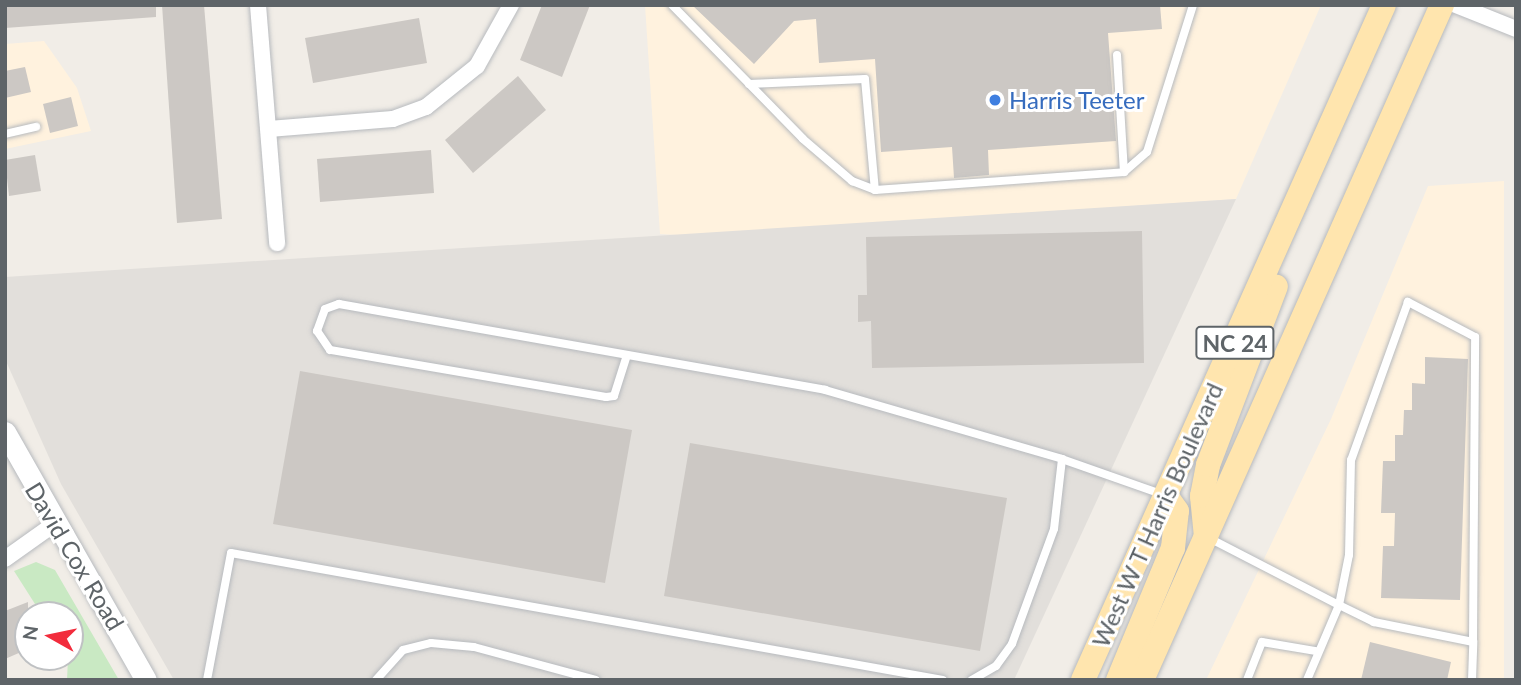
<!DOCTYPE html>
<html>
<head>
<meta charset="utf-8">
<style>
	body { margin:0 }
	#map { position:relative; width:1521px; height:685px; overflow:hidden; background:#f1ede7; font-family:Lato,sans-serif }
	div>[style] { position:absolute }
	.commercial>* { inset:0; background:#fff2de }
	.industrial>* { inset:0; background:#e2dfdb }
	.green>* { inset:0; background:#c9e9c3 }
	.building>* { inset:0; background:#ccc8c4 }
	.roads { filter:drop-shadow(0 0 2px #b7babe) drop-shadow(0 0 2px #b7babe) }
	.lane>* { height:8px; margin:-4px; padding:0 4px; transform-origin:4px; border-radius:4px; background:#fff }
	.street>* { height:16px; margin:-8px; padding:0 8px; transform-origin:8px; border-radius:8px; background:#fff }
	.secondary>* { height:21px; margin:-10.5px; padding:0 10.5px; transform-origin:10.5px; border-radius:10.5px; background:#fff }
	.primary>* { height:24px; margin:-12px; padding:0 12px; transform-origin:12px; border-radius:12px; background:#ffe5ae }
	.dots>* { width:19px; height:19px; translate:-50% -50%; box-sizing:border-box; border:4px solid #fff; border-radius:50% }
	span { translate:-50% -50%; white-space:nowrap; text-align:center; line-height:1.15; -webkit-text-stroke:6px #fff; paint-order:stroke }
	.shield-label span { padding:2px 5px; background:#fff; border:2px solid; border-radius:5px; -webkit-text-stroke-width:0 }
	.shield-label { font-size:23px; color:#5e6468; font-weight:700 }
	.shop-label { font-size:24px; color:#366cbe }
	.left { translate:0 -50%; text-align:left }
	.street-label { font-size:24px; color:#5e6468 }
	.frame { position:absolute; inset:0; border:7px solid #5e6468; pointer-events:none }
	.north { position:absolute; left:14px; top:601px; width:70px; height:70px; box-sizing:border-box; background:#fff; border:2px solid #bfc1c3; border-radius:50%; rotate:279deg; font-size:19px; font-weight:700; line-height:28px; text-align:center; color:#5e6468 }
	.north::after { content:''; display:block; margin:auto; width:24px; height:32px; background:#f22c3c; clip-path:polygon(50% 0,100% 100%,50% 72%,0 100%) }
</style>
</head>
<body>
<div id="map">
	<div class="commercial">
		<i style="clip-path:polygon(645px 5px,1321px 5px,1236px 199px,697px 236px,660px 234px)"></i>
		<i style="clip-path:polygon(44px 41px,77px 88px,91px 131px,5px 149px,5px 44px)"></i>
		<i style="clip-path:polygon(1504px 181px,1504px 680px,1206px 680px,1331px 419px,1428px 186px)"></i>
	</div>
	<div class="industrial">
		<i style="clip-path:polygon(1236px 199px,1014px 680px,174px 680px,61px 484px,5px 359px,5px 277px)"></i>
	</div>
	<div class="green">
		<i style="clip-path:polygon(36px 562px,55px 570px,119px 680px,67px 680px,70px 615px,42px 615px,14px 571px)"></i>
	</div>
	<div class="building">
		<i style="clip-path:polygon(5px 5px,156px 5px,156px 17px,5px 28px)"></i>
		<i style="clip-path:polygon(162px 5px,204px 5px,222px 219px,177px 223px)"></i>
		<i style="clip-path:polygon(542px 5px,590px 5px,562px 77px,520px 60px)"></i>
		<i style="clip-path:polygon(692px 5px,1160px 5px,1162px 29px,1108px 33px,1116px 141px,988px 150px,989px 175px,954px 178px,952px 147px,881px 152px,875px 59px,819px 63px,816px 19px,794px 21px,754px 64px)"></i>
		<i style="clip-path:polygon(419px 18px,427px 63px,313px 83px,305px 38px)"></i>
		<i style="clip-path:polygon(25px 67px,31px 92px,5px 98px,5px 71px)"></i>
		<i style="clip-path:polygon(518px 76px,546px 110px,473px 173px,445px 140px)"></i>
		<i style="clip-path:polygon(71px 97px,78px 126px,50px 133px,43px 104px)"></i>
		<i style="clip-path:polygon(431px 150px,434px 193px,320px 202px,317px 159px)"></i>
		<i style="clip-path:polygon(35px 155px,41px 191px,9px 196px,5px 160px)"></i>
		<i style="clip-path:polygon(1142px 231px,1144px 363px,872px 368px,871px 321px,858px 322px,858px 295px,867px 295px,866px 237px)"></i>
		<i style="clip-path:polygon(1425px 357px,1468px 359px,1460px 600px,1381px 598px,1383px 546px,1394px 546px,1395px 513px,1381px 513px,1383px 461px,1395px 461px,1395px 435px,1403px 435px,1404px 410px,1412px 410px,1412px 383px,1425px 384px)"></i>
		<i style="clip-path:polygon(300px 371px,632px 430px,605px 583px,273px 524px)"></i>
		<i style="clip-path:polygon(690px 443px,1007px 498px,980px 651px,664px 596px)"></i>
		<i style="clip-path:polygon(28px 602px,28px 649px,5px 659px,5px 611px)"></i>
		<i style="clip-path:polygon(1370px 642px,1451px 662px,1447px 680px,1361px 680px)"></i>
	</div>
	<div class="roads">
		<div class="lane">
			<i style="left:672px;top:5px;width:187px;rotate:45.6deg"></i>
			<i style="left:803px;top:139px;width:65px;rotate:40.6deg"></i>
			<i style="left:852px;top:181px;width:25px;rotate:21deg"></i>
			<i style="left:875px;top:190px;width:250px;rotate:-4.1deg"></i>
			<i style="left:1124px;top:172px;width:30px;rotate:-41deg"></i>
			<i style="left:1147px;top:152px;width:154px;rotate:-72.6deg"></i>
			<i style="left:1117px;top:55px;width:117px;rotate:86.6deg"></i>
			<i style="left:749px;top:84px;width:116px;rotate:-2.5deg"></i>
			<i style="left:865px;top:79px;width:111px;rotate:84.9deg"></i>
			<i style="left:5px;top:134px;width:32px;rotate:-13deg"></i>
			<i style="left:627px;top:355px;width:43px;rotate:107.6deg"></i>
			<i style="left:614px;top:396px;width:8px;rotate:173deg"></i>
			<i style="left:606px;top:397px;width:280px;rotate:-170.3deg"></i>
			<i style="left:330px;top:350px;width:23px;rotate:-124deg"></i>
			<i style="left:317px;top:331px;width:23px;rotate:-70deg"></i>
			<i style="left:325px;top:309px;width:15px;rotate:-20deg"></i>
			<i style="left:339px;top:304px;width:494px;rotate:10deg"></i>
			<i style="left:825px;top:390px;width:247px;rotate:16.2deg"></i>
			<i style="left:1062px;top:459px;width:70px;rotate:96.5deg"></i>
			<i style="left:1054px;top:529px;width:122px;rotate:110.1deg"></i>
			<i style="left:1012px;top:644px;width:27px;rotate:126deg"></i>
			<i style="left:996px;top:666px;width:28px;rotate:150deg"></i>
			<i style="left:1062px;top:459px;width:108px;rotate:19.4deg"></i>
			<i style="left:1209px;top:538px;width:146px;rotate:27.3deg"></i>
			<i style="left:1339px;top:605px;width:39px;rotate:26deg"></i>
			<i style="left:1374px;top:622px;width:101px;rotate:11.4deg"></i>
			<i style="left:1473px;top:642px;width:305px;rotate:-89.6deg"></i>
			<i style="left:1475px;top:337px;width:76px;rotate:-152.4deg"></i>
			<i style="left:1408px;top:302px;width:168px;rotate:109.8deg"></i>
			<i style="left:1351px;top:460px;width:95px;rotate:91.2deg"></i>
			<i style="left:1349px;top:555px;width:51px;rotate:101.3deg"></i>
			<i style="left:1339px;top:605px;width:82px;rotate:113.1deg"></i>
			<i style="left:207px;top:680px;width:129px;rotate:-79.3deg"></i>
			<i style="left:231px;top:553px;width:723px;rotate:10.11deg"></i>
			<i style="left:376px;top:680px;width:40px;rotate:-48deg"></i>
			<i style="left:403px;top:650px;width:29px;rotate:-14deg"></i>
			<i style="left:431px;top:643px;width:43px;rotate:5.3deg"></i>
			<i style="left:474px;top:647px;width:126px;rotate:15.1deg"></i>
			<i style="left:1247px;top:680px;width:41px;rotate:-68.5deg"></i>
			<i style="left:1262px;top:642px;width:55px;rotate:9.5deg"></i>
			<i style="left:1472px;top:680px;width:38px;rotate:-88deg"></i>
		</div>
		<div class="street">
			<i style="left:258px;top:5px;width:239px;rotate:85.4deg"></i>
			<i style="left:1456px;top:5px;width:65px;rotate:21.8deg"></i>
			<i style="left:269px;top:129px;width:124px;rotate:-4.6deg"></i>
			<i style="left:393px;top:119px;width:35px;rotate:-20deg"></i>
			<i style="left:426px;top:107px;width:65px;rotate:-38.8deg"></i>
			<i style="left:477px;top:66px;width:70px;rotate:-60.9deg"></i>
			<i style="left:5px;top:559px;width:60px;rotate:-35.5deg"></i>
		</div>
		<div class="secondary">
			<i style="left:5px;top:432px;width:285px;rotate:60.4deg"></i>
		</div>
		<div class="primary">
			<i style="left:1206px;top:537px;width:41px;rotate:-95.6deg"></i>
			<i style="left:1202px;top:496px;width:32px;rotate:-79deg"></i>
			<i style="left:1208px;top:465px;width:191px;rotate:-69.2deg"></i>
			<i style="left:1083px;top:680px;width:739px;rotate:-65.97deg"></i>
			<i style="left:1118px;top:680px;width:143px;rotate:-67.4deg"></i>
			<i style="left:1173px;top:548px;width:37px;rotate:-84deg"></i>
			<i style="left:1177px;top:511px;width:19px;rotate:-126deg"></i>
			<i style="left:1142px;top:680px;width:739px;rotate:-66.04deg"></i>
		</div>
	</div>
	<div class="dots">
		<i style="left:995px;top:100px;background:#3f7fe0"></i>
	</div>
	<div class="shield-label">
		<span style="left:1235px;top:343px">NC 24</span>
	</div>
	<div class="shop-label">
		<span class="left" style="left:1009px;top:100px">Harris Teeter</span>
	</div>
	<div class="street-label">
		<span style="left:1157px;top:515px;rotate:-66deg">West W T Harris Boulevard</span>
		<span style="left:75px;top:556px;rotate:59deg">David Cox Road</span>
	</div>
	<div class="frame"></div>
	<div class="north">N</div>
</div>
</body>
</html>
